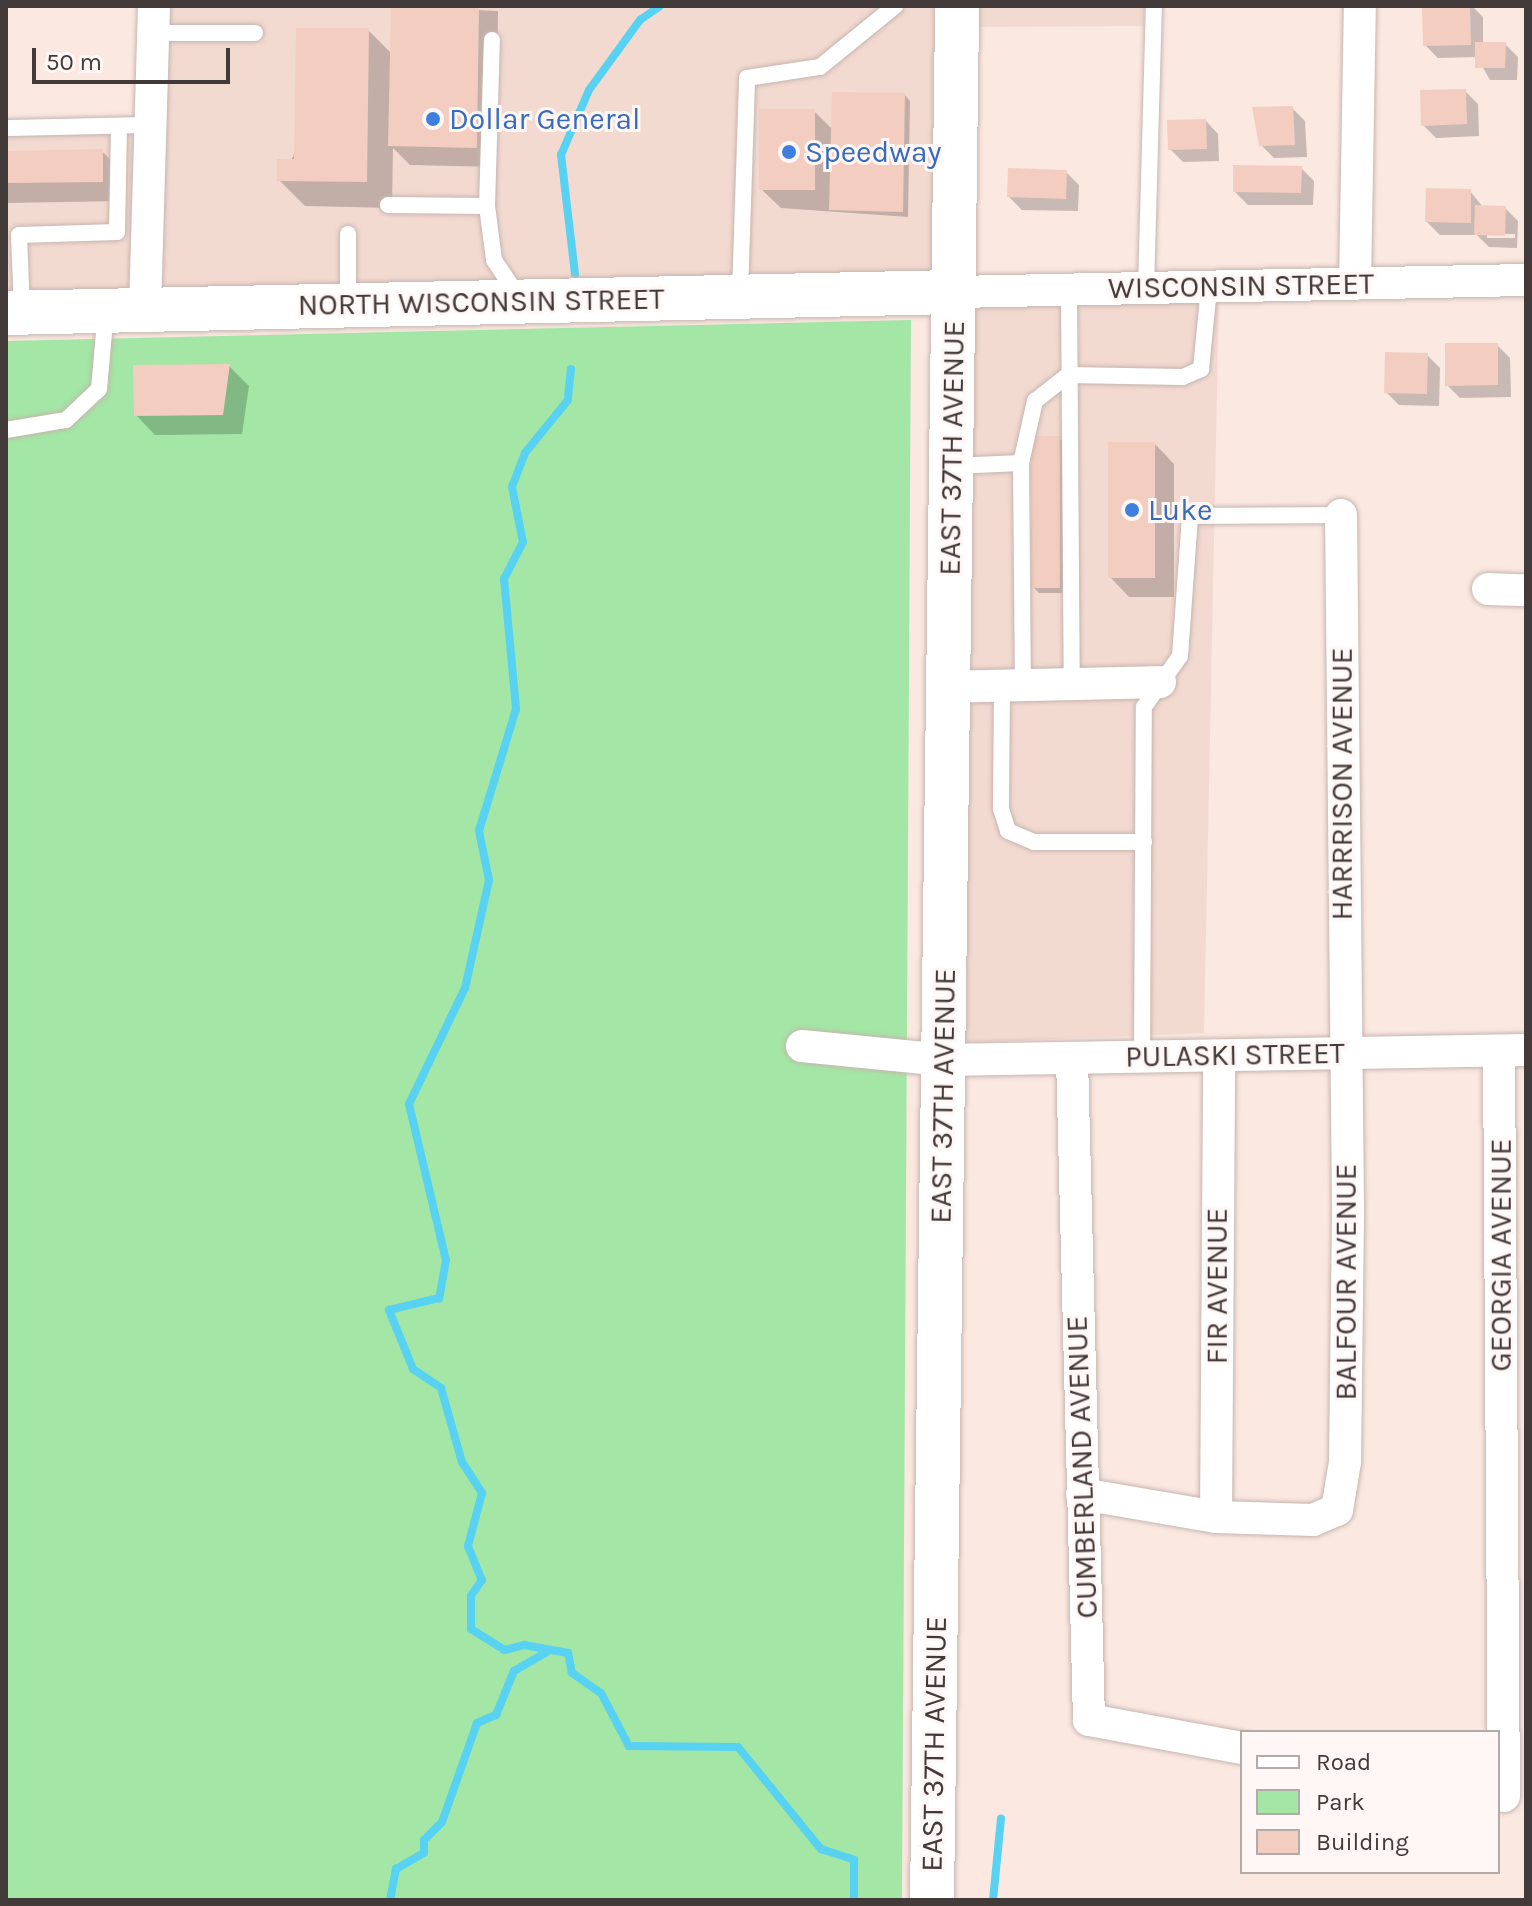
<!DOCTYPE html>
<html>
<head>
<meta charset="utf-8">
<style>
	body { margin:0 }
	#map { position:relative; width:1532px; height:1906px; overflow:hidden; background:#fae8e1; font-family:Karla,sans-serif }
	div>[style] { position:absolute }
	.built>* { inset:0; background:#f3dad1 }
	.green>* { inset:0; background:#a3e6a5 }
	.shadow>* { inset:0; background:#0003 }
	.stream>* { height:8px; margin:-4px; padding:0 4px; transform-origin:4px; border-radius:4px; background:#58d2f2 }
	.building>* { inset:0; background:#f3cec0 }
	.roads { filter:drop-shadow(0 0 2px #c6b5af) drop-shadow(0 0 2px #c6b5af) }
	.lane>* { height:16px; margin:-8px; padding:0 8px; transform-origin:8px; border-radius:8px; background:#fff }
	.street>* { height:32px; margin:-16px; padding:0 16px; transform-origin:16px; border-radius:16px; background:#fff }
	.secondary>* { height:44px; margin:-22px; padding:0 22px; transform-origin:22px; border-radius:22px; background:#fff }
	.primary>* { height:44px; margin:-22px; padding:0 22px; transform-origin:22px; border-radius:22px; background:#fff }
	.dots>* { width:22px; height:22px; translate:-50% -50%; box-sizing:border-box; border:4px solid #fff7f5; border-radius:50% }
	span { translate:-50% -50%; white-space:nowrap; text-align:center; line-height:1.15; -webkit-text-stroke:6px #fff7f5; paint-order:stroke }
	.shop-label { font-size:30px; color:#366cbe }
	.left { translate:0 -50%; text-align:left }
	.street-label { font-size:30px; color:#413a38 }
	.frame { position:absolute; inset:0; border:8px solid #413a38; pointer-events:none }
	.legend { position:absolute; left:1240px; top:1730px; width:260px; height:144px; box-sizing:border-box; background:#fff7f5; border:2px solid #b3aba9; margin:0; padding:10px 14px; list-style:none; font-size:24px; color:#413a38 }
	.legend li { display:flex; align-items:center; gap:16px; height:40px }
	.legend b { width:40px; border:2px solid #b3aba9 }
	.scale { position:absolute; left:32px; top:48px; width:198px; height:36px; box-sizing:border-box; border:4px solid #413a38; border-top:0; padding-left:10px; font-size:24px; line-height:28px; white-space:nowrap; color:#413a38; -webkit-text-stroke:6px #fff7f5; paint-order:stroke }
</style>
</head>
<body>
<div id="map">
	<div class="built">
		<i style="clip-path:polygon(166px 6px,944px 6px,947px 282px,6px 304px,6px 124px,161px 118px)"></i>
		<i style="clip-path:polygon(966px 6px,1144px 6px,1144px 26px,965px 27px)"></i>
		<i style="clip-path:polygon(1219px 294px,1204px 1033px,950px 1043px,963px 300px)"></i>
	</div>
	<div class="green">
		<i style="clip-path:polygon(911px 320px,902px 1900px,6px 1900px,6px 341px)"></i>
	</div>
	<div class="shadow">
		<i style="clip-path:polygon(393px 6px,498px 11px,496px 167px,410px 165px,393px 148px,392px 208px,305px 206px,279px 180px,368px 30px,392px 54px)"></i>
		<i style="clip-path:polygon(1424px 6px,1472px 6px,1483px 17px,1483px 44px,1505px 44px,1518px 57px,1517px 80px,1490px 80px,1477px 57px,1438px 58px,1425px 45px)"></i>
		<i style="clip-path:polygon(1465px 91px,1478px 104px,1479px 136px,1436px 138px,1423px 125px)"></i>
		<i style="clip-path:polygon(905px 95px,910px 101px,908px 217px,781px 208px,761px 189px,814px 111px,833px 130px)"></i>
		<i style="clip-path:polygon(1292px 108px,1305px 121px,1307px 157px,1274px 158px,1261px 145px)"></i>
		<i style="clip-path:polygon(1206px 121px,1218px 134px,1219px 161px,1183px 162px,1170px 149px)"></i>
		<i style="clip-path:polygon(102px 151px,121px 171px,122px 201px,6px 203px,6px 153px)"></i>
		<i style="clip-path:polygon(1301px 168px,1314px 181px,1313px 205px,1248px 205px,1235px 192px)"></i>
		<i style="clip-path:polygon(1066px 172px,1079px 185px,1078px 211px,1022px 210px,1009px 197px)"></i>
		<i style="clip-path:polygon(evenodd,1470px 191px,1483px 207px,1505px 208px,1518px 221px,1517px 248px,1489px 247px,1477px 235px,1440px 235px,1427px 222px,1470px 191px,1487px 234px,1515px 234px,1515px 238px,1487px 238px,1487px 234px)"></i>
		<i style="clip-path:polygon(1497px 345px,1510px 358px,1511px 397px,1460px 398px,1447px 385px)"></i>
		<i style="clip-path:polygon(1427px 355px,1440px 368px,1439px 406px,1399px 405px,1386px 392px)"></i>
		<i style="clip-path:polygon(229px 366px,249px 386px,242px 434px,155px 435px,136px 415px)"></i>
		<i style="clip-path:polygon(1059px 438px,1065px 444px,1065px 593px,1039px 593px,1033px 587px)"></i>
		<i style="clip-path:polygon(1155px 444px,1174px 464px,1174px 597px,1129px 597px,1110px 577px)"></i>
	</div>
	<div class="stream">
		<i style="left:575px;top:274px;width:120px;rotate:-96.7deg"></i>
		<i style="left:561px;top:155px;width:71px;rotate:-66.7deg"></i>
		<i style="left:589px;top:90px;width:87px;rotate:-53.9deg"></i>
		<i style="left:640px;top:20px;width:24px;rotate:-35deg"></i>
		<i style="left:571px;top:369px;width:31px;rotate:96deg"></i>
		<i style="left:568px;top:400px;width:68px;rotate:129.1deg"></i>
		<i style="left:525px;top:453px;width:36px;rotate:111deg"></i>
		<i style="left:512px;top:487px;width:56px;rotate:78.7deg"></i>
		<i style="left:523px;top:542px;width:42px;rotate:117.2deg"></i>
		<i style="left:504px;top:579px;width:131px;rotate:84.7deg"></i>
		<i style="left:516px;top:709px;width:127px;rotate:106.9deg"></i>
		<i style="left:479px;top:831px;width:50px;rotate:78.5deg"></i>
		<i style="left:489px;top:880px;width:111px;rotate:102.5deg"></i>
		<i style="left:465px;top:988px;width:129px;rotate:115.8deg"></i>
		<i style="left:409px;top:1104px;width:160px;rotate:76.7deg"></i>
		<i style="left:446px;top:1260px;width:39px;rotate:100deg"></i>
		<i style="left:439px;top:1298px;width:51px;rotate:166.5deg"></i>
		<i style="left:389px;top:1310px;width:64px;rotate:67.9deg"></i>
		<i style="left:413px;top:1369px;width:34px;rotate:34deg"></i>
		<i style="left:441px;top:1388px;width:77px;rotate:74.2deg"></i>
		<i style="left:462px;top:1462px;width:37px;rotate:57deg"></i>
		<i style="left:482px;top:1493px;width:55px;rotate:104.8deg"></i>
		<i style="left:468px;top:1546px;width:37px;rotate:68deg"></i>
		<i style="left:482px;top:1580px;width:19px;rotate:125deg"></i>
		<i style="left:471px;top:1596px;width:33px;rotate:90deg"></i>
		<i style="left:471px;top:1629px;width:39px;rotate:32deg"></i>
		<i style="left:504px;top:1650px;width:21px;rotate:-14deg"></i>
		<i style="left:524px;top:1645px;width:45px;rotate:10.3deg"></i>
		<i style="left:568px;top:1653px;width:20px;rotate:79deg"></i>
		<i style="left:572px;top:1673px;width:35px;rotate:35deg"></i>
		<i style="left:601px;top:1693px;width:60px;rotate:62.2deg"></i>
		<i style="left:629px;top:1746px;width:109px;rotate:0.5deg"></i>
		<i style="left:738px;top:1747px;width:132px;rotate:50.9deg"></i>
		<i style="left:821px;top:1849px;width:35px;rotate:18deg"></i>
		<i style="left:854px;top:1860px;width:40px;rotate:90deg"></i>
		<i style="left:390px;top:1900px;width:32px;rotate:-79deg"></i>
		<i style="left:396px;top:1869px;width:32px;rotate:-30deg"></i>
		<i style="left:424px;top:1853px;width:13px;rotate:-90deg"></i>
		<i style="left:424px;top:1840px;width:25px;rotate:-45deg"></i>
		<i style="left:442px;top:1822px;width:105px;rotate:-70.5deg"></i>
		<i style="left:477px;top:1723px;width:21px;rotate:-23deg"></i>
		<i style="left:496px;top:1715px;width:48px;rotate:-67.8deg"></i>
		<i style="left:514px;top:1671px;width:38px;rotate:-30deg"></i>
		<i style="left:993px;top:1900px;width:82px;rotate:-84.4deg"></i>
	</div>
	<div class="building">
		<i style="clip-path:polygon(391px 6px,479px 6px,477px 148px,388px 146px)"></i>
		<i style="clip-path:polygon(1422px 6px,1470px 6px,1471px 45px,1423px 46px)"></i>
		<i style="clip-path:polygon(296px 28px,369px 28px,367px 182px,277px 181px,277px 159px,294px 159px)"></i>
		<i style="clip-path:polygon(1475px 42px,1506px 42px,1505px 68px,1475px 68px)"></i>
		<i style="clip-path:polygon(1466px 89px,1467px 124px,1421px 126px,1420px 90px)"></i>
		<i style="clip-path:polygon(832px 92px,905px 93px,903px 212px,829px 210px)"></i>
		<i style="clip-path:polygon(1293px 106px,1295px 145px,1259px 146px,1252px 107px)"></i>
		<i style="clip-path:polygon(759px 109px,815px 109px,815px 190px,759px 190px)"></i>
		<i style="clip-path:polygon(1206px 119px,1207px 149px,1168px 150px,1167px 120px)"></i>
		<i style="clip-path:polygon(103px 149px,103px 182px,6px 183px,6px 151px)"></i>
		<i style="clip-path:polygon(1233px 165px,1302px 166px,1301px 193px,1233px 192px)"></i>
		<i style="clip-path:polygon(1008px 168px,1067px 170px,1066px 199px,1007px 197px)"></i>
		<i style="clip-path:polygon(1426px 188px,1471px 189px,1471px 223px,1425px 222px)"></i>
		<i style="clip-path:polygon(1475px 205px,1506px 206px,1505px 236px,1474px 235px)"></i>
		<i style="clip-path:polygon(1445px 343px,1498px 343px,1498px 385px,1445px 386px)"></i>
		<i style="clip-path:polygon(1385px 352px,1428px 353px,1427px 394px,1384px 393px)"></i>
		<i style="clip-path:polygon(230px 364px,223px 415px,134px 416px,133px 365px)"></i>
		<i style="clip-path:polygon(1031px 436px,1060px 436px,1060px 588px,1031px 588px)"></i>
		<i style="clip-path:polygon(1108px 442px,1155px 442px,1155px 578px,1108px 578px)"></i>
	</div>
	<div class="roads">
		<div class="lane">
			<i style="left:153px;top:33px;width:102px"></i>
			<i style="left:6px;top:128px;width:144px;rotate:-1.2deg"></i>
			<i style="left:388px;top:205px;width:99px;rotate:0.6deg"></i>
			<i style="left:487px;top:206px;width:54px;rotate:82.6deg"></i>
			<i style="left:494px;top:260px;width:43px;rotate:56.3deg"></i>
			<i style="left:487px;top:206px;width:166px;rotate:-88.3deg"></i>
			<i style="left:1146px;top:288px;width:282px;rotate:-88.4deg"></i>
			<i style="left:1069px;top:290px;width:394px;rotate:89.6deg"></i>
			<i style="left:740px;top:293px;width:215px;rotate:-88.1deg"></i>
			<i style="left:747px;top:78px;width:74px;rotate:-8.6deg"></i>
			<i style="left:820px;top:67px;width:97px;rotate:-39.1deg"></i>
			<i style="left:348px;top:303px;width:69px;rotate:-90deg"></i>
			<i style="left:22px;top:310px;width:75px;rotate:-92.3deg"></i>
			<i style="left:19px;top:235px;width:98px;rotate:-1.8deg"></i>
			<i style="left:117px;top:232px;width:106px;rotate:-88.9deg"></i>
			<i style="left:6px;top:430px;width:61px;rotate:-9.5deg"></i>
			<i style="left:66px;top:420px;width:45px;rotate:-43.2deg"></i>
			<i style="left:99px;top:389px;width:78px;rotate:-84.9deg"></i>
			<i style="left:1021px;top:463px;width:222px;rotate:89.5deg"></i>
			<i style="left:952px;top:466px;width:69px;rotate:-2.5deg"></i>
			<i style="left:1021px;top:463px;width:64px;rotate:-77.3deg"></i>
			<i style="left:1035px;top:401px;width:42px;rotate:-38.2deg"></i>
			<i style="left:1068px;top:375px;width:115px;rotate:1deg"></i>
			<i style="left:1183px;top:377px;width:20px;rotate:-24deg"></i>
			<i style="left:1201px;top:369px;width:82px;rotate:-84.4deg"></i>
			<i style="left:1002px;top:686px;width:123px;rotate:90.5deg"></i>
			<i style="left:1001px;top:809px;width:23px;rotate:72deg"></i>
			<i style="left:1008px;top:831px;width:28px;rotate:23deg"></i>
			<i style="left:1034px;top:842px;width:110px"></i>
			<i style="left:1142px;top:1057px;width:350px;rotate:-89.7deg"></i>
			<i style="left:1144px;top:707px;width:62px;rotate:-54.8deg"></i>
			<i style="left:1180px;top:656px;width:140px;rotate:-85.9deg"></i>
			<i style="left:1190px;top:516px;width:151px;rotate:-0.4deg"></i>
		</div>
		<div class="street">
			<i style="left:1355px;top:284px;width:278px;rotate:-89deg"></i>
			<i style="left:956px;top:292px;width:570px;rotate:-1.21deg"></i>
			<i style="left:145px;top:309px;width:303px;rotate:-88.3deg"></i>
			<i style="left:1488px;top:589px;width:38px;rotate:2deg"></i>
			<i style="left:946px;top:687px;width:214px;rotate:-1.3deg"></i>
			<i style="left:802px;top:1046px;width:143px;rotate:5.6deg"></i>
			<i style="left:944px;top:1060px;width:582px;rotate:-0.98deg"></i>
			<i style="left:1499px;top:1051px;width:745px;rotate:89.62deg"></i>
			<i style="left:1072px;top:1058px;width:662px;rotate:88.53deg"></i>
			<i style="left:1089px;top:1720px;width:156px;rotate:10.4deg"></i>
			<i style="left:1082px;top:1494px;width:136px;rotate:9.7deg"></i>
			<i style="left:1216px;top:1517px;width:97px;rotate:1.8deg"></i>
			<i style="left:1313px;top:1520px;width:26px;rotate:-23deg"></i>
			<i style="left:1337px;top:1510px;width:49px;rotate:-80.5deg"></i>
			<i style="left:1345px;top:1462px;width:257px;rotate:-89.3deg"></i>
			<i style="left:1348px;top:1205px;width:690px;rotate:-90.58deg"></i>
			<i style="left:1216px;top:1517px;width:461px;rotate:-89.6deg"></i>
		</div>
		<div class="secondary">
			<i style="left:6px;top:313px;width:950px;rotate:-1.27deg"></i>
		</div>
		<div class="primary">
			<i style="left:932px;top:1900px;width:1894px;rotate:-89.24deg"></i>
		</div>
	</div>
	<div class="dots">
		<i style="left:433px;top:119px;background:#3f7fe0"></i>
		<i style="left:789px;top:152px;background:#3f7fe0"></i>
		<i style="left:1132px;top:510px;background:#3f7fe0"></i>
	</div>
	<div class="shop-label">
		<span class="left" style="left:449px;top:119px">Dollar General</span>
		<span class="left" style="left:805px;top:152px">Speedway</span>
		<span class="left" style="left:1148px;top:510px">Luke</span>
	</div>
	<div class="street-label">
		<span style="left:1241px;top:286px;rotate:-1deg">WISCONSIN STREET</span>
		<span style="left:481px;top:302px;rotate:-1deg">NORTH WISCONSIN STREET</span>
		<span style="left:952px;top:448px;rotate:-89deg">EAST 37TH AVENUE</span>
		<span style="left:1342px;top:784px;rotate:-90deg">HARRRISON AVENUE</span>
		<span style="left:1235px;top:1055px;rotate:-1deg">PULASKI STREET</span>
		<span style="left:943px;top:1096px;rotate:-89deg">EAST 37TH AVENUE</span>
		<span style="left:1501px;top:1255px;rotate:-90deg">GEORGIA AVENUE</span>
		<span style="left:1346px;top:1282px;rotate:-90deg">BALFOUR AVENUE</span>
		<span style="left:1217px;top:1286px;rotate:-90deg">FIR AVENUE</span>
		<span style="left:1082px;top:1467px;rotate:-92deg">CUMBERLAND AVENUE</span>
		<span style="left:934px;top:1744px;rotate:-89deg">EAST 37TH AVENUE</span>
	</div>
	<div class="frame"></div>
	<ul class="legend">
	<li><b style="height:10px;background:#fff"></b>Road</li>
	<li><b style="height:22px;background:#a3e6a5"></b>Park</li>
	<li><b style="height:22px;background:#f3cec0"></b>Building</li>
	</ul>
	<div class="scale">50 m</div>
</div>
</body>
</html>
